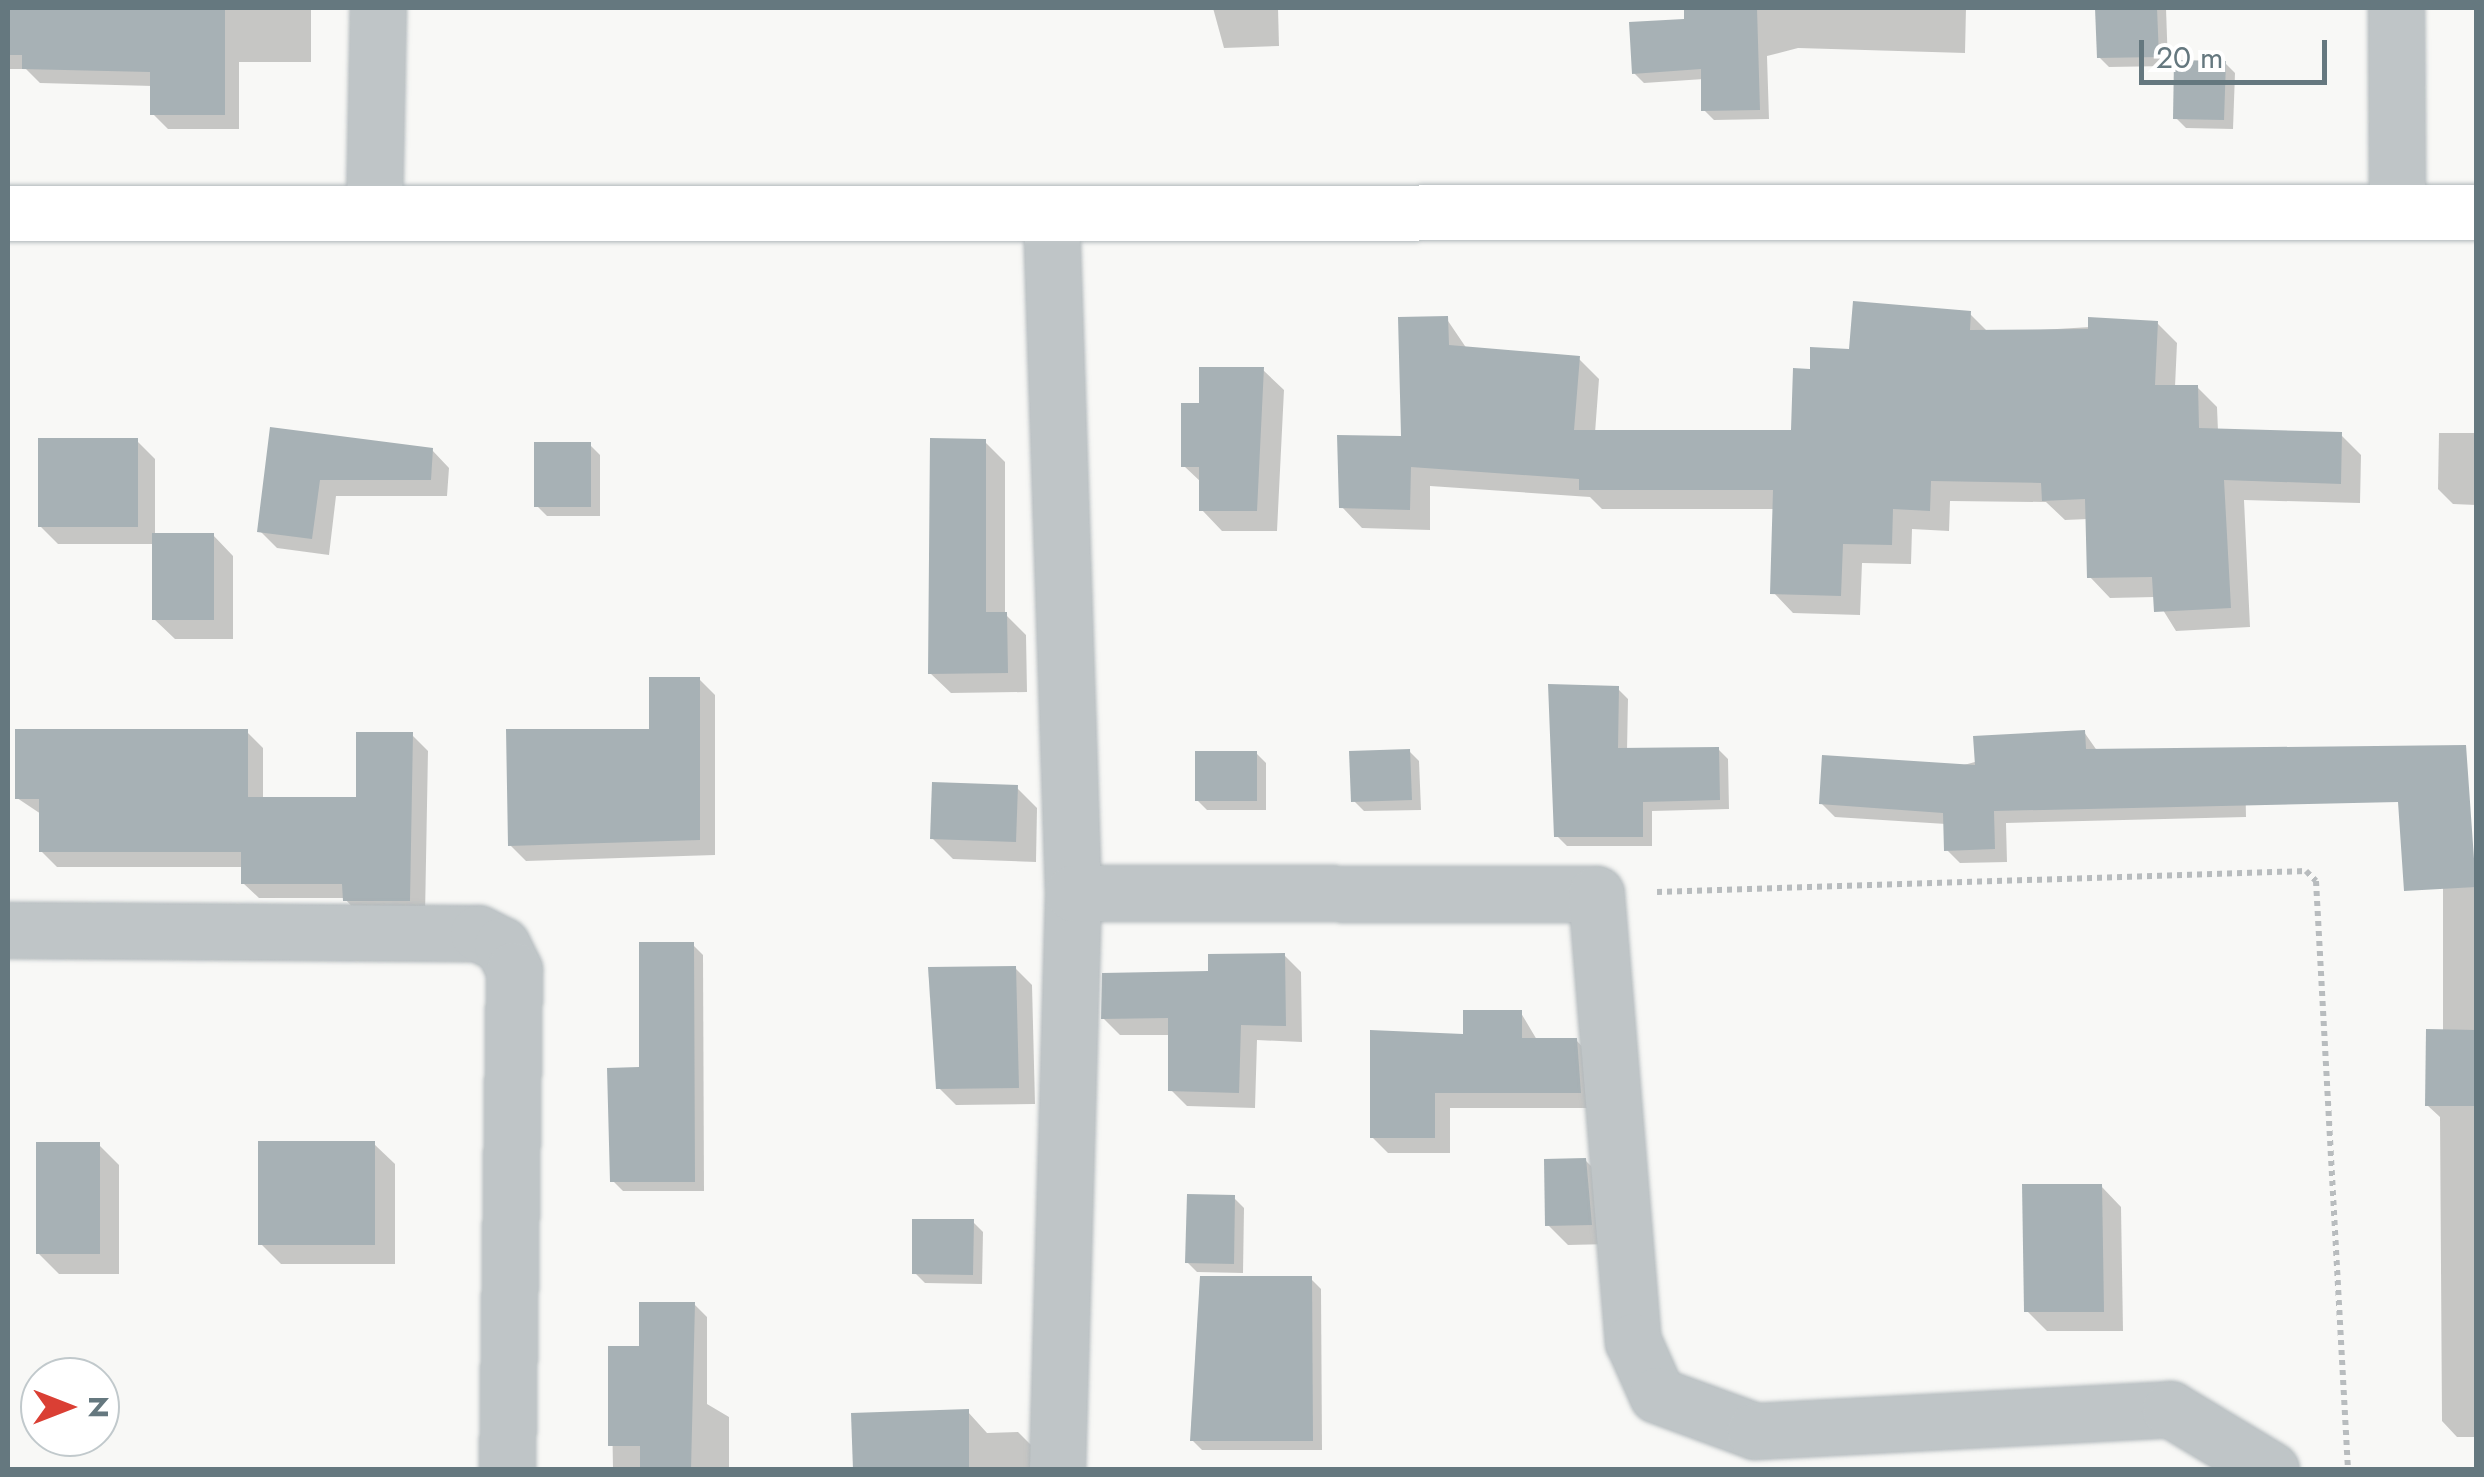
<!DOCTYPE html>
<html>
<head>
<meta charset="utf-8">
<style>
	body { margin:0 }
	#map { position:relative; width:2484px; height:1477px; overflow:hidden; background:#f8f8f6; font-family:Jost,sans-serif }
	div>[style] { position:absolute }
	.shadow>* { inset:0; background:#0003 }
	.building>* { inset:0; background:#a7b1b5 }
	.path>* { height:6px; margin-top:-3px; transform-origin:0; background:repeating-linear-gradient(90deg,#b8bcbe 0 5px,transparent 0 10px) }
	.roads { filter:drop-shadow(0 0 2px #b2b9bc) drop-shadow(0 0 2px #b2b9bc) }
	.street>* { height:55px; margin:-27.5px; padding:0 27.5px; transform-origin:27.5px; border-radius:27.5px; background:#bfc5c7 }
	.secondary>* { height:55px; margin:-27.5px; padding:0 27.5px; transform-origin:27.5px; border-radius:27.5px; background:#fff }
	span { translate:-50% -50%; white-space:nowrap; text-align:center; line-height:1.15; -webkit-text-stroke:10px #fff; paint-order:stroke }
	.frame { position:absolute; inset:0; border:10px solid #65787f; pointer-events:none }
	.north { position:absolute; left:20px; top:1357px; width:100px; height:100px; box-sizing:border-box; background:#fff; border:2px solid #c1c9cc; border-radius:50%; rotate:90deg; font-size:28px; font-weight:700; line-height:40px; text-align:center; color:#65787f }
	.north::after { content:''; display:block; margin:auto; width:35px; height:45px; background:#da3f34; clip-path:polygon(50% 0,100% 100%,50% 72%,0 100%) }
	.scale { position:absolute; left:2139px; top:40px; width:188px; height:45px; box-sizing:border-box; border:5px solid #65787f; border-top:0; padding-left:12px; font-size:30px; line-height:35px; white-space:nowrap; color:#65787f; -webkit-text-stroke:8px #fff; paint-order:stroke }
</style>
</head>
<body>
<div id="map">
	<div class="shadow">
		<i style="clip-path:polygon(8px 8px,311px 8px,311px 62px,239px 62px,239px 129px,168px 129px,153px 114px,153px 86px,40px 83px,26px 69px,8px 69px)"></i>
		<i style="clip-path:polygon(1213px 8px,1278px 8px,1279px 46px,1224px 48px)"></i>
		<i style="clip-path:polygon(1686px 8px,1966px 8px,1965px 53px,1798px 48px,1767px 56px,1769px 119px,1714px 120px,1704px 110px,1704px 79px,1644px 83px,1634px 73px,1686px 21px)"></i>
		<i style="clip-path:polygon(2098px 8px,2166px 8px,2168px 66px,2109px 67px,2099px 57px)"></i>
		<i style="clip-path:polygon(2225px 63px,2235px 73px,2233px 129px,2186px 128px,2176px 118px)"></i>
		<i style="clip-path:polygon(1970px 314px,1989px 333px,2157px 323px,2177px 343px,2175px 387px,2197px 387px,2217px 407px,2218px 431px,2341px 435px,2361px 455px,2360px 503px,2244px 500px,2250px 627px,2176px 631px,2155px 597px,2110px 598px,2090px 577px,2088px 519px,2065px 520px,2046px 502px,1950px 501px,1949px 531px,1912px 529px,1911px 564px,1862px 563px,1860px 615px,1793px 613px,1773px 592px,1775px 509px,1602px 509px,1590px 497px,1430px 486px,1430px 530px,1362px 528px,1342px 507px,1404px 439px,1446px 318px,1467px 349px,1579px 359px,1599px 379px,1595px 433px,1794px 433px,1812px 372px)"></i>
		<i style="clip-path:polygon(1263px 370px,1284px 390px,1277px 531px,1222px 531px,1202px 510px,1202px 483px,1184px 466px,1202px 405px)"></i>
		<i style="clip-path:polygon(272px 430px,432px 450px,449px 468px,447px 496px,336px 496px,329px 555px,277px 548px,260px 531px)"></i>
		<i style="clip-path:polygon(2439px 433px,2476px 433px,2476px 505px,2453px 504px,2438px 489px)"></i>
		<i style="clip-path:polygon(137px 441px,155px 459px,155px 535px,213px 535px,233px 556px,233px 639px,175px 639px,154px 619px,154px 544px,58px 544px,40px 526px)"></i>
		<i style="clip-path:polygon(985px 442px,1005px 462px,1005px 614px,1026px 635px,1027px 692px,951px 693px,930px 673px)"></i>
		<i style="clip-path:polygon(590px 445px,600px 455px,600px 516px,547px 516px,537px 506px)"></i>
		<i style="clip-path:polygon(699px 679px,715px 695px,715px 855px,526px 861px,510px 845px,652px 732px)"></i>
		<i style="clip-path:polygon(1618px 689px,1628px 699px,1627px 751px,1718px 749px,1728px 759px,1729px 809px,1652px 811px,1652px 846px,1567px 846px,1557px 836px)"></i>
		<i style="clip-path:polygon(247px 732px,263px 748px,263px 800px,359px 800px,412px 735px,428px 751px,425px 916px,361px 916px,344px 898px,259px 898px,243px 883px,243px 867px,57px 867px,41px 851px,41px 814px,17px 798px)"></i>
		<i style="clip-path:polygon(2084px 732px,2098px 752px,2245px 767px,2246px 817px,2006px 823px,2007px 862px,1960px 863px,1947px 850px,1946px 824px,1835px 817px,1822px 804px)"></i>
		<i style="clip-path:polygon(1409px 751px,1419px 761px,1421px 810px,1364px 811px,1354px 801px)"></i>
		<i style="clip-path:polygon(1256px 753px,1266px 763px,1266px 810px,1207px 810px,1197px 800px)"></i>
		<i style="clip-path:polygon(1017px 788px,1037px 808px,1036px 862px,953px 859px,932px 838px)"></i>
		<i style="clip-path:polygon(2443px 862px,2476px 862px,2476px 1437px,2457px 1437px,2442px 1421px,2440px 1117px,2427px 1105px,2443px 1032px)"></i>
		<i style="clip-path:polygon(693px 945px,703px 955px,704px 1191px,623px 1191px,613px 1181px,642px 1070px)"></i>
		<i style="clip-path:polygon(1284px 955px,1301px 972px,1302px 1042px,1257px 1040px,1255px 1108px,1187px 1106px,1171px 1090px,1171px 1035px,1120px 1035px,1103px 1018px,1211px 973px)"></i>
		<i style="clip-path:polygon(1015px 968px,1032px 985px,1035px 1104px,956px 1105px,939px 1088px,930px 969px)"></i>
		<i style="clip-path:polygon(1521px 1013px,1537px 1040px,1576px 1040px,1592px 1057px,1596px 1108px,1450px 1108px,1450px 1153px,1388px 1153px,1372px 1137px,1466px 1037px)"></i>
		<i style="clip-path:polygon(374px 1144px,395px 1164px,395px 1264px,281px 1264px,261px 1244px)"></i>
		<i style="clip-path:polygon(99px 1145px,119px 1165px,119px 1274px,59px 1274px,38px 1253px)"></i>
		<i style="clip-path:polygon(1585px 1160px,1606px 1181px,1611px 1244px,1568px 1245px,1547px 1224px)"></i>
		<i style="clip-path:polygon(2101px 1186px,2121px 1207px,2123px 1331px,2047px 1331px,2027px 1311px)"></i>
		<i style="clip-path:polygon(1234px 1198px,1244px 1208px,1243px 1273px,1197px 1272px,1187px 1262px)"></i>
		<i style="clip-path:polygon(973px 1222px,983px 1232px,982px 1284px,925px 1283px,915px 1273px)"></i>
		<i style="clip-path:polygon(1311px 1279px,1321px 1289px,1322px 1450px,1202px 1450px,1192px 1440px)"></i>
		<i style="clip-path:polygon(694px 1304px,707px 1317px,707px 1404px,729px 1417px,729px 1470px,613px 1470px,611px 1349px,642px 1349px)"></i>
		<i style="clip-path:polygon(968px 1412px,987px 1433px,1018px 1432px,1037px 1451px,1037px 1470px,856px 1470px)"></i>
	</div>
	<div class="building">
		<i style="clip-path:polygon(8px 8px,225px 8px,225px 115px,150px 115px,150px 72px,22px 69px,22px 55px,8px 55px)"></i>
		<i style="clip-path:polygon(1684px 8px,1757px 8px,1760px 110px,1701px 111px,1701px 69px,1632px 74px,1629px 22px,1684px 19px)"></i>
		<i style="clip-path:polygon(2095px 8px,2157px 8px,2159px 57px,2097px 58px)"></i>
		<i style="clip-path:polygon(2174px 60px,2226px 61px,2224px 120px,2173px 119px)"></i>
		<i style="clip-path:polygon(1853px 301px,1971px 311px,1970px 330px,2088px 329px,2088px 317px,2158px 321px,2155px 385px,2198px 385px,2199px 428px,2342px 432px,2341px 484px,2224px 480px,2231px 608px,2154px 612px,2152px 577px,2087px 578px,2085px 499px,2042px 501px,2041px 483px,1931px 481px,1930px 511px,1893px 509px,1892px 545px,1843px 544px,1841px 596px,1770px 594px,1773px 490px,1579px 490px,1579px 479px,1411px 467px,1410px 510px,1339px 508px,1337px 435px,1401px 436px,1398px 317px,1448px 316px,1449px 345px,1580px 356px,1574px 430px,1791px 430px,1793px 368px,1810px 369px,1810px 347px,1849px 349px)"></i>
		<i style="clip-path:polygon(1199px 367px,1264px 367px,1257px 511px,1199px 511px,1199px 467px,1181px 467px,1181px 403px,1199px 403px)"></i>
		<i style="clip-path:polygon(270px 427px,433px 448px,431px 480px,320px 480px,312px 539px,257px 532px)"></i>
		<i style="clip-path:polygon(38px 438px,138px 438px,138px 527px,38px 527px)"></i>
		<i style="clip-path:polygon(930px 438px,986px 439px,986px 612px,1007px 612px,1008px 673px,928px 674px)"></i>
		<i style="clip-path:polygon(534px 442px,591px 442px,591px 507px,534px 507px)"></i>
		<i style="clip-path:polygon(152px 533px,214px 533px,214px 620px,152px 620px)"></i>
		<i style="clip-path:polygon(649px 677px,700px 677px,700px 840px,508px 846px,506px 729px,649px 729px)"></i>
		<i style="clip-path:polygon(1548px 684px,1619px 686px,1618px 748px,1719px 747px,1720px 800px,1643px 802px,1643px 837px,1554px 837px)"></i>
		<i style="clip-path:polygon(15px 729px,248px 729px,248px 797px,356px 797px,356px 732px,413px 732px,410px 901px,343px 901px,342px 884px,241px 884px,241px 852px,39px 852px,39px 799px,15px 799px)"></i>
		<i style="clip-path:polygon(2085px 730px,2086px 749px,2466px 745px,2476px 887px,2404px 891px,2398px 802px,1994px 811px,1995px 849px,1944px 851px,1943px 813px,1819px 804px,1822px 755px,1975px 765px,1973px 736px)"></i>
		<i style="clip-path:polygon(1410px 749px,1412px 800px,1351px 802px,1349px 751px)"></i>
		<i style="clip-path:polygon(1195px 751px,1257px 751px,1257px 801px,1195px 801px)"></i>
		<i style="clip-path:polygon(932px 782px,1018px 785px,1016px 842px,930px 839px)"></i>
		<i style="clip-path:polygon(639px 942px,694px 942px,695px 1182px,610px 1182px,607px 1068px,639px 1067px)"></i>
		<i style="clip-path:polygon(1285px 953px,1286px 1026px,1241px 1025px,1239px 1093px,1168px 1091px,1168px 1018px,1101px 1019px,1102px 973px,1208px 971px,1208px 954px)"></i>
		<i style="clip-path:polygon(1016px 966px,1019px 1088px,936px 1089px,928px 967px)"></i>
		<i style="clip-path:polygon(1463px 1010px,1522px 1010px,1522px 1038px,1577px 1038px,1581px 1093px,1435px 1093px,1435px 1138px,1370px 1138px,1370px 1030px,1463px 1034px)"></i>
		<i style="clip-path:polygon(2426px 1029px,2476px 1030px,2476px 1106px,2425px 1106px)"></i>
		<i style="clip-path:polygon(258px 1141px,375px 1141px,375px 1245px,258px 1245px)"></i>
		<i style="clip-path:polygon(36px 1142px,100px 1142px,100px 1254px,36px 1254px)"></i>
		<i style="clip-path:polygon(1586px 1158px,1592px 1225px,1545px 1226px,1544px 1159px)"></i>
		<i style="clip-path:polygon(2022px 1184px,2102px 1184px,2104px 1312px,2024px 1312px)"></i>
		<i style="clip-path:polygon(1187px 1194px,1235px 1195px,1234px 1264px,1185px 1263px)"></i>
		<i style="clip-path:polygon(912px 1219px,974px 1219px,973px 1275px,912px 1274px)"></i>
		<i style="clip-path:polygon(1200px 1276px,1312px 1276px,1313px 1441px,1190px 1441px)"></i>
		<i style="clip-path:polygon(639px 1302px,695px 1302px,691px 1470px,640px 1470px,640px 1446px,608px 1446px,608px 1346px,639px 1346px)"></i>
		<i style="clip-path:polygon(969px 1409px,969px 1470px,853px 1470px,851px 1413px)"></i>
	</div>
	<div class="path">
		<i style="left:1657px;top:892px;width:649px;rotate:-1.85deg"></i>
		<i style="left:2306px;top:871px;width:14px;rotate:45deg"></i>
		<i style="left:2316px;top:881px;width:590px;rotate:86.89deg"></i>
	</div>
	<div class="roads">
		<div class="street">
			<i style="left:2396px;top:8px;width:203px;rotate:89.7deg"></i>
			<i style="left:374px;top:208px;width:200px;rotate:-88.9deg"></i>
			<i style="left:1051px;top:216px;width:677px;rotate:88.14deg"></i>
			<i style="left:1073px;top:893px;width:577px;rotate:91.59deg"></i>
			<i style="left:1073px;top:893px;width:523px;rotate:0.11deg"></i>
			<i style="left:1596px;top:894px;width:449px;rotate:85.3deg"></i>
			<i style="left:1633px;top:1341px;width:59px;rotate:66deg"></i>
			<i style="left:1657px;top:1395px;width:104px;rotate:20.2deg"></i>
			<i style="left:1755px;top:1431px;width:416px;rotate:-3deg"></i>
			<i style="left:2170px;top:1409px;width:118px;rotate:31.1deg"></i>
			<i style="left:8px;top:930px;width:470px;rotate:0.4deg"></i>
			<i style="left:478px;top:933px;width:27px;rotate:27deg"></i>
			<i style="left:502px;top:945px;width:28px;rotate:64deg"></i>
			<i style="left:514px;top:970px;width:500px;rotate:90.8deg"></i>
		</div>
		<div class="secondary">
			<i style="left:8px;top:213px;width:2468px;rotate:-0.02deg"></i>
		</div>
	</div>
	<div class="frame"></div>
	<div class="north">N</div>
	<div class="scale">20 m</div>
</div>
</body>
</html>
